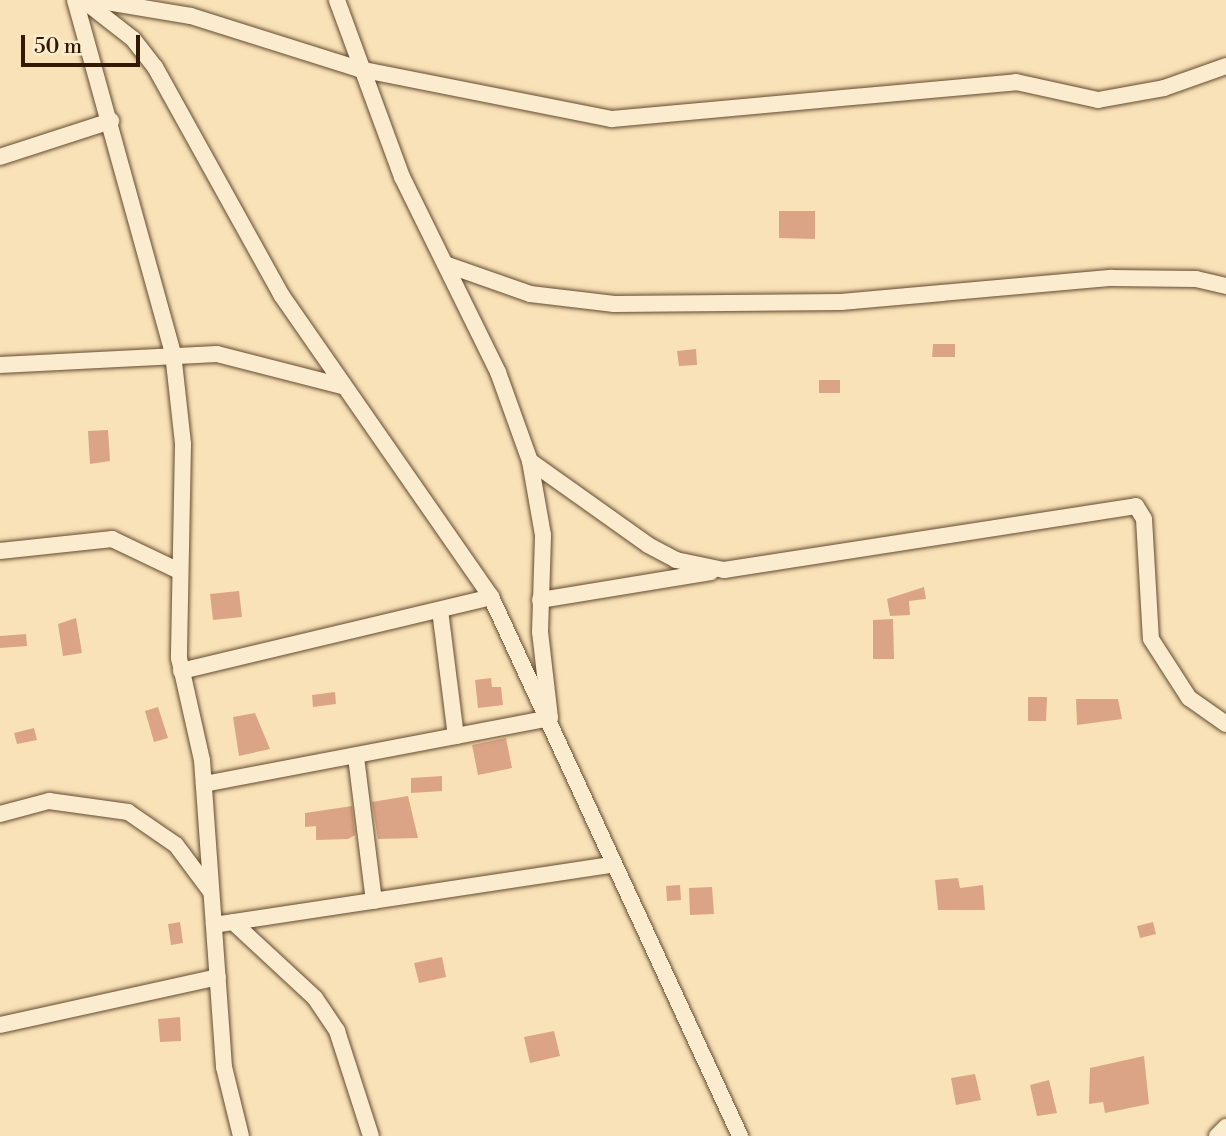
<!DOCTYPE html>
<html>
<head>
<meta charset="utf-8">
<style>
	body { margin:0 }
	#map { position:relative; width:1226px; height:1136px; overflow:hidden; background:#f9e2b7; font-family:"Libre Bodoni",serif }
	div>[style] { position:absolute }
	.building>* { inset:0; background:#dca486 }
	.roads { filter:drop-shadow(0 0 2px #644a2f) drop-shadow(0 0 2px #644a2f) }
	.street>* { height:16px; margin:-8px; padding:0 8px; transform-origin:8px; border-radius:8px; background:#fbecd0 }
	span { translate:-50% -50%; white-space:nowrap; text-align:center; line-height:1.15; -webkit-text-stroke:7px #fbecd0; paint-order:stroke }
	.scale { position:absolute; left:21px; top:35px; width:119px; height:32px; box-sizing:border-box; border:4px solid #331802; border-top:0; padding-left:9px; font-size:21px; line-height:24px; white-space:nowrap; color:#331802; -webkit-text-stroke:5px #fbecd0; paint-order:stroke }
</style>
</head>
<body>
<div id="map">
	<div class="building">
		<i style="clip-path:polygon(779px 211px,815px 211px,815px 239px,779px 238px)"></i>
		<i style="clip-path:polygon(933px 344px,955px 344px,955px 357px,932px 357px)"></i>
		<i style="clip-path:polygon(696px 349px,697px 365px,679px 366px,677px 351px)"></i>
		<i style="clip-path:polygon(819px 380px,840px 380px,840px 393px,819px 393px)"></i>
		<i style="clip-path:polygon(108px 430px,110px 461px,90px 464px,88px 431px)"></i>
		<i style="clip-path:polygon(924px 587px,926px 599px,909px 601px,910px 615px,890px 616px,887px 599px)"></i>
		<i style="clip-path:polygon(239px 591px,242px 617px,213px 620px,210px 594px)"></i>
		<i style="clip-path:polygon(76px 618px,82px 653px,63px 656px,58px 624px)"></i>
		<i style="clip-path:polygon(893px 619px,894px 659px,873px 659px,873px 620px)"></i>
		<i style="clip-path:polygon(26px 634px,27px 646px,0 648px,0 636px)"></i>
		<i style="clip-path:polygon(491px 678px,492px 687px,501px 687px,503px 705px,478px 708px,475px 680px)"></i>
		<i style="clip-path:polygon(335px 692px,336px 704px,313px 707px,312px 695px)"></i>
		<i style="clip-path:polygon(1028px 697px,1047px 697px,1046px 721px,1028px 721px)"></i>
		<i style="clip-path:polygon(1076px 699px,1118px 699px,1122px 719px,1077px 725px)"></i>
		<i style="clip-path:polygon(158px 707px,168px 738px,154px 742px,145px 711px)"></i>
		<i style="clip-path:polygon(255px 713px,270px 749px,239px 756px,233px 717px)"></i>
		<i style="clip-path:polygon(34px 728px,37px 740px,17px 744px,14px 733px)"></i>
		<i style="clip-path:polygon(506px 738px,512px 768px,478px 775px,472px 745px)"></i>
		<i style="clip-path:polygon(442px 776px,442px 791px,411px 793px,411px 778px)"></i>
		<i style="clip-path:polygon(408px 796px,418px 838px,378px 839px,372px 802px)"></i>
		<i style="clip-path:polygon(352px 806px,355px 835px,348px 839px,316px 840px,316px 826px,305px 827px,305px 813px)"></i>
		<i style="clip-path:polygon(958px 878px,960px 888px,983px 885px,985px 910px,938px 910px,935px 880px)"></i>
		<i style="clip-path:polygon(680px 885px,681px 900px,667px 901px,666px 886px)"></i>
		<i style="clip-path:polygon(712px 887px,714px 914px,690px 915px,689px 888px)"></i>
		<i style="clip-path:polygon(180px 922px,183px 943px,171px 945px,168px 924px)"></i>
		<i style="clip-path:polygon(1153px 922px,1156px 934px,1140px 938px,1137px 926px)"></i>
		<i style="clip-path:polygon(442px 957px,446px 977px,419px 983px,414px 963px)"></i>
		<i style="clip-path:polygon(180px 1017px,181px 1041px,160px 1042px,158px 1019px)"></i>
		<i style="clip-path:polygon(554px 1031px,560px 1056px,530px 1063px,524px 1037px)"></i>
		<i style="clip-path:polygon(1144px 1056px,1149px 1104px,1105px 1113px,1103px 1102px,1089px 1104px,1090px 1068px)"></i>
		<i style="clip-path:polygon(975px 1074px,981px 1100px,956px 1105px,951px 1078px)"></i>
		<i style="clip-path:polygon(1049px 1080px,1057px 1113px,1037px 1116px,1030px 1085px)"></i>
	</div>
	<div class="roads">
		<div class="street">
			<i style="left:75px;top:0;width:366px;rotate:74.5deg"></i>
			<i style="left:173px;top:353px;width:92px;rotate:83.7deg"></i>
			<i style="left:183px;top:444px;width:214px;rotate:91.1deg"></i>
			<i style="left:179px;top:658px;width:105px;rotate:77.3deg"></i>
			<i style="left:202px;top:760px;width:308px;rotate:85.9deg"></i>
			<i style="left:224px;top:1067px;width:71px;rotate:76.2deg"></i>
			<i style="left:83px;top:0;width:63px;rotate:38deg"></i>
			<i style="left:133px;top:39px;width:36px;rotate:52deg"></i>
			<i style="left:155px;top:67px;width:262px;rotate:61deg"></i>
			<i style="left:282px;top:296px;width:366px;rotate:55.2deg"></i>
			<i style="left:491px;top:597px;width:594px;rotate:65.2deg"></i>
			<i style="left:95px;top:0;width:97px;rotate:9.5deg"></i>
			<i style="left:191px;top:16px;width:176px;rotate:17.5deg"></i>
			<i style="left:359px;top:69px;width:258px;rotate:11.2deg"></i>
			<i style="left:612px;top:119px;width:406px;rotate:-5.2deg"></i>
			<i style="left:1016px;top:82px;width:84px;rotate:12.4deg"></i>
			<i style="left:1098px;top:100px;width:67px;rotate:-10.3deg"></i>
			<i style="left:1164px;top:88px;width:66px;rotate:-19.5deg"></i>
			<i style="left:0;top:157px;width:117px;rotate:-18deg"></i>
			<i style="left:445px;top:264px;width:90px;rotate:19.4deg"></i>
			<i style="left:530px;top:294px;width:85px;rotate:6.8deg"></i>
			<i style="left:614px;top:304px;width:227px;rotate:-0.5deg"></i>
			<i style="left:841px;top:302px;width:272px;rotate:-5.1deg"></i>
			<i style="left:1112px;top:278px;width:84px;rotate:0.7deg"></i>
			<i style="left:1196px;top:279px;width:31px;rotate:13deg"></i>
			<i style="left:0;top:365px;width:217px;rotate:-2.9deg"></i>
			<i style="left:217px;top:354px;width:129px;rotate:14.4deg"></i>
			<i style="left:530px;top:461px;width:145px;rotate:35.4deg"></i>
			<i style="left:648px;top:545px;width:32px;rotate:28deg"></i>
			<i style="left:676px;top:560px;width:49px;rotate:11.8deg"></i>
			<i style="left:724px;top:570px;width:417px;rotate:-8.8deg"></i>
			<i style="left:1136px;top:506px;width:15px;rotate:58deg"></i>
			<i style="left:1144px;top:519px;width:120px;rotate:86.7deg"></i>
			<i style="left:1151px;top:639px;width:70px;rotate:57.2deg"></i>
			<i style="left:1189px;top:698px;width:45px;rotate:35.1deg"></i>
			<i style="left:0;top:551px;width:113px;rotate:-6.1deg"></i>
			<i style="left:112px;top:539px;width:72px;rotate:25.5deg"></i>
			<i style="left:540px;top:600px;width:173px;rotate:-9.3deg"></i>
			<i style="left:440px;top:610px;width:127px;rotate:82.8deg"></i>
			<i style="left:181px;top:671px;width:319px;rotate:-13.4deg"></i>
			<i style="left:356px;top:757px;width:145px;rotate:82.9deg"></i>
			<i style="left:204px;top:784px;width:352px;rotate:-10.8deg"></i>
			<i style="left:550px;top:718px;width:87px;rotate:-96.6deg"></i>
			<i style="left:540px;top:632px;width:97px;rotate:-88.2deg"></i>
			<i style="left:543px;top:535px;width:75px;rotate:-100deg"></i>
			<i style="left:530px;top:461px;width:95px;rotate:-109.8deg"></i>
			<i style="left:498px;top:372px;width:217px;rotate:-116.2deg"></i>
			<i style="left:402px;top:177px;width:189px;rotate:-110.2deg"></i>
			<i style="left:0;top:814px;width:51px;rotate:-14.9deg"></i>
			<i style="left:49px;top:801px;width:80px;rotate:7.9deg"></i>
			<i style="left:128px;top:812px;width:58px;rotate:34.5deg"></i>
			<i style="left:176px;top:845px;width:59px;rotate:53.3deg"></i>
			<i style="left:233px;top:922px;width:112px;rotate:42.8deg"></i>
			<i style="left:315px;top:998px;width:40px;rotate:56deg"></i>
			<i style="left:337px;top:1031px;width:110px;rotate:72.1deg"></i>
			<i style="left:214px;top:925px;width:402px;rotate:-8.6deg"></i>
			<i style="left:0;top:1025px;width:223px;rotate:-12.4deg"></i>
			<i style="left:1217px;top:1136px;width:13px;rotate:-45deg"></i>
		</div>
	</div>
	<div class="scale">50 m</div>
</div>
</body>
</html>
